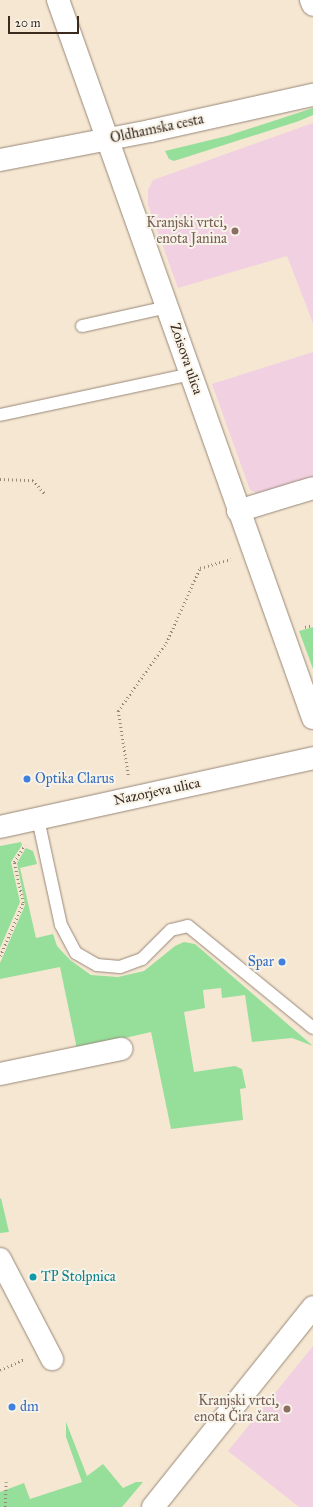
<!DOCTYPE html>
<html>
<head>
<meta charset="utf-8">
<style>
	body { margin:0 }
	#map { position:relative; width:313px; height:1507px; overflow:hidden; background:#f6e7d3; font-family:"IM FELL Great Primer",serif }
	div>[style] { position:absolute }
	.built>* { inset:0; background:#f1d0e2 }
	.green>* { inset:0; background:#96df9a }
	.path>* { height:2.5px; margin-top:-1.25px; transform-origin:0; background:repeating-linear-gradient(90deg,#988878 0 1px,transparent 0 4px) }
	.roads { filter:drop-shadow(0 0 1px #988878) drop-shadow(0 0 1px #988878) }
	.service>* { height:12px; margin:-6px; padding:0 6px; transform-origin:6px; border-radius:6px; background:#fff }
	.minor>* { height:22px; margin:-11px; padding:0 11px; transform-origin:11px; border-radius:11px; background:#fff }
	.primary>* { height:22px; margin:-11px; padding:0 11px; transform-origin:11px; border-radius:11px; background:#fff }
	.dots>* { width:11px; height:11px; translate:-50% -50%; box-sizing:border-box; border:2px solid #f7f3e8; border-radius:50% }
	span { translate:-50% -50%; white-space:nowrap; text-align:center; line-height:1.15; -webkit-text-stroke:4px #f7f3e8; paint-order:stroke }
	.street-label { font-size:14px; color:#3b2a1e }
	.education-label { font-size:14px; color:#785e54 }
	.right { translate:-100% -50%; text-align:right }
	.shop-label { font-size:14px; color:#366cbe }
	.left { translate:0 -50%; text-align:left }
	.culture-label { font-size:14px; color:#0d838f }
	.scale { position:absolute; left:8px; top:16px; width:71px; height:18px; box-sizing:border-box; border:2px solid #3b2a1e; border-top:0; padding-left:5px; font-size:12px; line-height:14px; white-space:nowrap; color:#3b2a1e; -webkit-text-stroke:3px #f7f3e8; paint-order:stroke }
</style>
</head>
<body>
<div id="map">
	<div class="built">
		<i style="clip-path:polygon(313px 123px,313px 323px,287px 256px,178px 288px,148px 205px,148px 190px,153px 180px)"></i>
		<i style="clip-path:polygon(313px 352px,313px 478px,261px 495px,250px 490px,212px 384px)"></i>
		<i style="clip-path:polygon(313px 1346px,313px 1507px,299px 1507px,228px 1451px)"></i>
	</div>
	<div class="green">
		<i style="clip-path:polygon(313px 108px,313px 115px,299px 121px,174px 161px,169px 159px,165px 151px,227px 136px)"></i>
		<i style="clip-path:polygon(313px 627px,313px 669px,299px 631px)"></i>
		<i style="clip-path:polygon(21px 842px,22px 845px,11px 862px,20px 902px,0 948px,0 846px)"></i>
		<i style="clip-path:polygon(26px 848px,33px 851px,37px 864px,20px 868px,36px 938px,53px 934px,57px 946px,70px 960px,91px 975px,118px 977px,144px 971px,175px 946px,184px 942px,195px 944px,313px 1046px,292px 1038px,252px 1042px,245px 995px,222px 998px,221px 988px,203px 990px,205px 1008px,184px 1012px,194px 1072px,235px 1066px,242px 1069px,246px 1088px,240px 1089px,243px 1120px,171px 1129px,151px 1032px,77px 1049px,60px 967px,0 979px,0 963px,25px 905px,17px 863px)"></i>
		<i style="clip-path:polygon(1px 1198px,9px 1232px,0 1233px,0 1199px)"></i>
		<i style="clip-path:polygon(66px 1422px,87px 1476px,103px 1464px,123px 1488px,136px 1482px,143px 1482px,122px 1507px,0 1507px,0 1492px,24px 1483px,30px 1499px,82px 1482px,66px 1437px)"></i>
	</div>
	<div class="path">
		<i style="left:0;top:479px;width:33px;rotate:2deg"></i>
		<i style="left:33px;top:480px;width:20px;rotate:49deg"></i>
		<i style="left:305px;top:627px;width:8px;rotate:-14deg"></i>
		<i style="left:128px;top:775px;width:65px;rotate:-98.9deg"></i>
		<i style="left:118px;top:711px;width:83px;rotate:-54.8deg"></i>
		<i style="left:166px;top:643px;width:82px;rotate:-65.6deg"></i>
		<i style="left:200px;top:568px;width:32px;rotate:-16deg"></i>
		<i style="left:0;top:956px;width:58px;rotate:-66.5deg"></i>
		<i style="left:23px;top:903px;width:42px;rotate:-102.4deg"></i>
		<i style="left:14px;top:862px;width:20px;rotate:-57deg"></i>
		<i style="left:0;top:1370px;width:27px;rotate:-24deg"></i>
		<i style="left:5px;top:1507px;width:25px;rotate:-88deg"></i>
	</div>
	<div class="roads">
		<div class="service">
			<i style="left:82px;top:326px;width:88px;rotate:-12.5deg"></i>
			<i style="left:0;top:415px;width:195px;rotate:-12.1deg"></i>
			<i style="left:38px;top:819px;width:108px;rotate:77.8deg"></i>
			<i style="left:61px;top:925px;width:32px;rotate:62deg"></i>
			<i style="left:76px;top:953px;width:24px;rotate:30deg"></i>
			<i style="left:97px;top:965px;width:23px;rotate:5deg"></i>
			<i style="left:120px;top:967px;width:23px;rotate:-20deg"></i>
			<i style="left:142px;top:959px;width:41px;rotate:-45deg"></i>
			<i style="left:171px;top:930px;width:17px;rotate:-13deg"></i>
			<i style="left:188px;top:926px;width:161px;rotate:39.2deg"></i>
		</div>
		<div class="minor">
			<i style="left:58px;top:0;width:762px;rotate:70.45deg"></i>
			<i style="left:311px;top:0;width:5px;rotate:68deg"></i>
			<i style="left:238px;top:511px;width:78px;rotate:-17deg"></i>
			<i style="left:0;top:827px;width:321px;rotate:-12.4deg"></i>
			<i style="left:0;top:1074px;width:124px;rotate:-11.7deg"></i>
			<i style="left:0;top:1259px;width:113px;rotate:62.5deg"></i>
			<i style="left:153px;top:1507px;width:256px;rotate:-51.3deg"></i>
		</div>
		<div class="primary">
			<i style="left:0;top:160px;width:153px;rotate:-10.9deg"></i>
			<i style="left:150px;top:131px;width:167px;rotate:-12.5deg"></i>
		</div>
	</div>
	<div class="dots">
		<i style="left:235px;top:231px;background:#8d6e63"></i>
		<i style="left:27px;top:779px;background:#3f7fe0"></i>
		<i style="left:282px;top:962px;background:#3f7fe0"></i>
		<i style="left:33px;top:1277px;background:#0f9aa8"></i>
		<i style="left:12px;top:1407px;background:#3f7fe0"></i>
		<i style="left:287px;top:1409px;background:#8d6e63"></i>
	</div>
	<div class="street-label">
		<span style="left:157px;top:129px;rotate:-12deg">Oldhamska cesta</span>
		<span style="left:186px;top:359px;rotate:71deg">Zoisova ulica</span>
		<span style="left:157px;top:792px;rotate:-12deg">Nazorjeva ulica</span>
	</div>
	<div class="education-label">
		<span class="right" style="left:227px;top:231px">Kranjski vrtci,<br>enota Janina</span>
		<span class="right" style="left:279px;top:1409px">Kranjski vrtci,<br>enota Čira čara</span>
	</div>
	<div class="shop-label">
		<span class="left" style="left:35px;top:779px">Optika Clarus</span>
		<span class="right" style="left:274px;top:962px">Spar</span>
		<span class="left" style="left:20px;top:1407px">dm</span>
	</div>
	<div class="culture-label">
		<span class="left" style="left:41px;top:1277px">TP Stolpnica</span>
	</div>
	<div class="scale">20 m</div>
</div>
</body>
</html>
